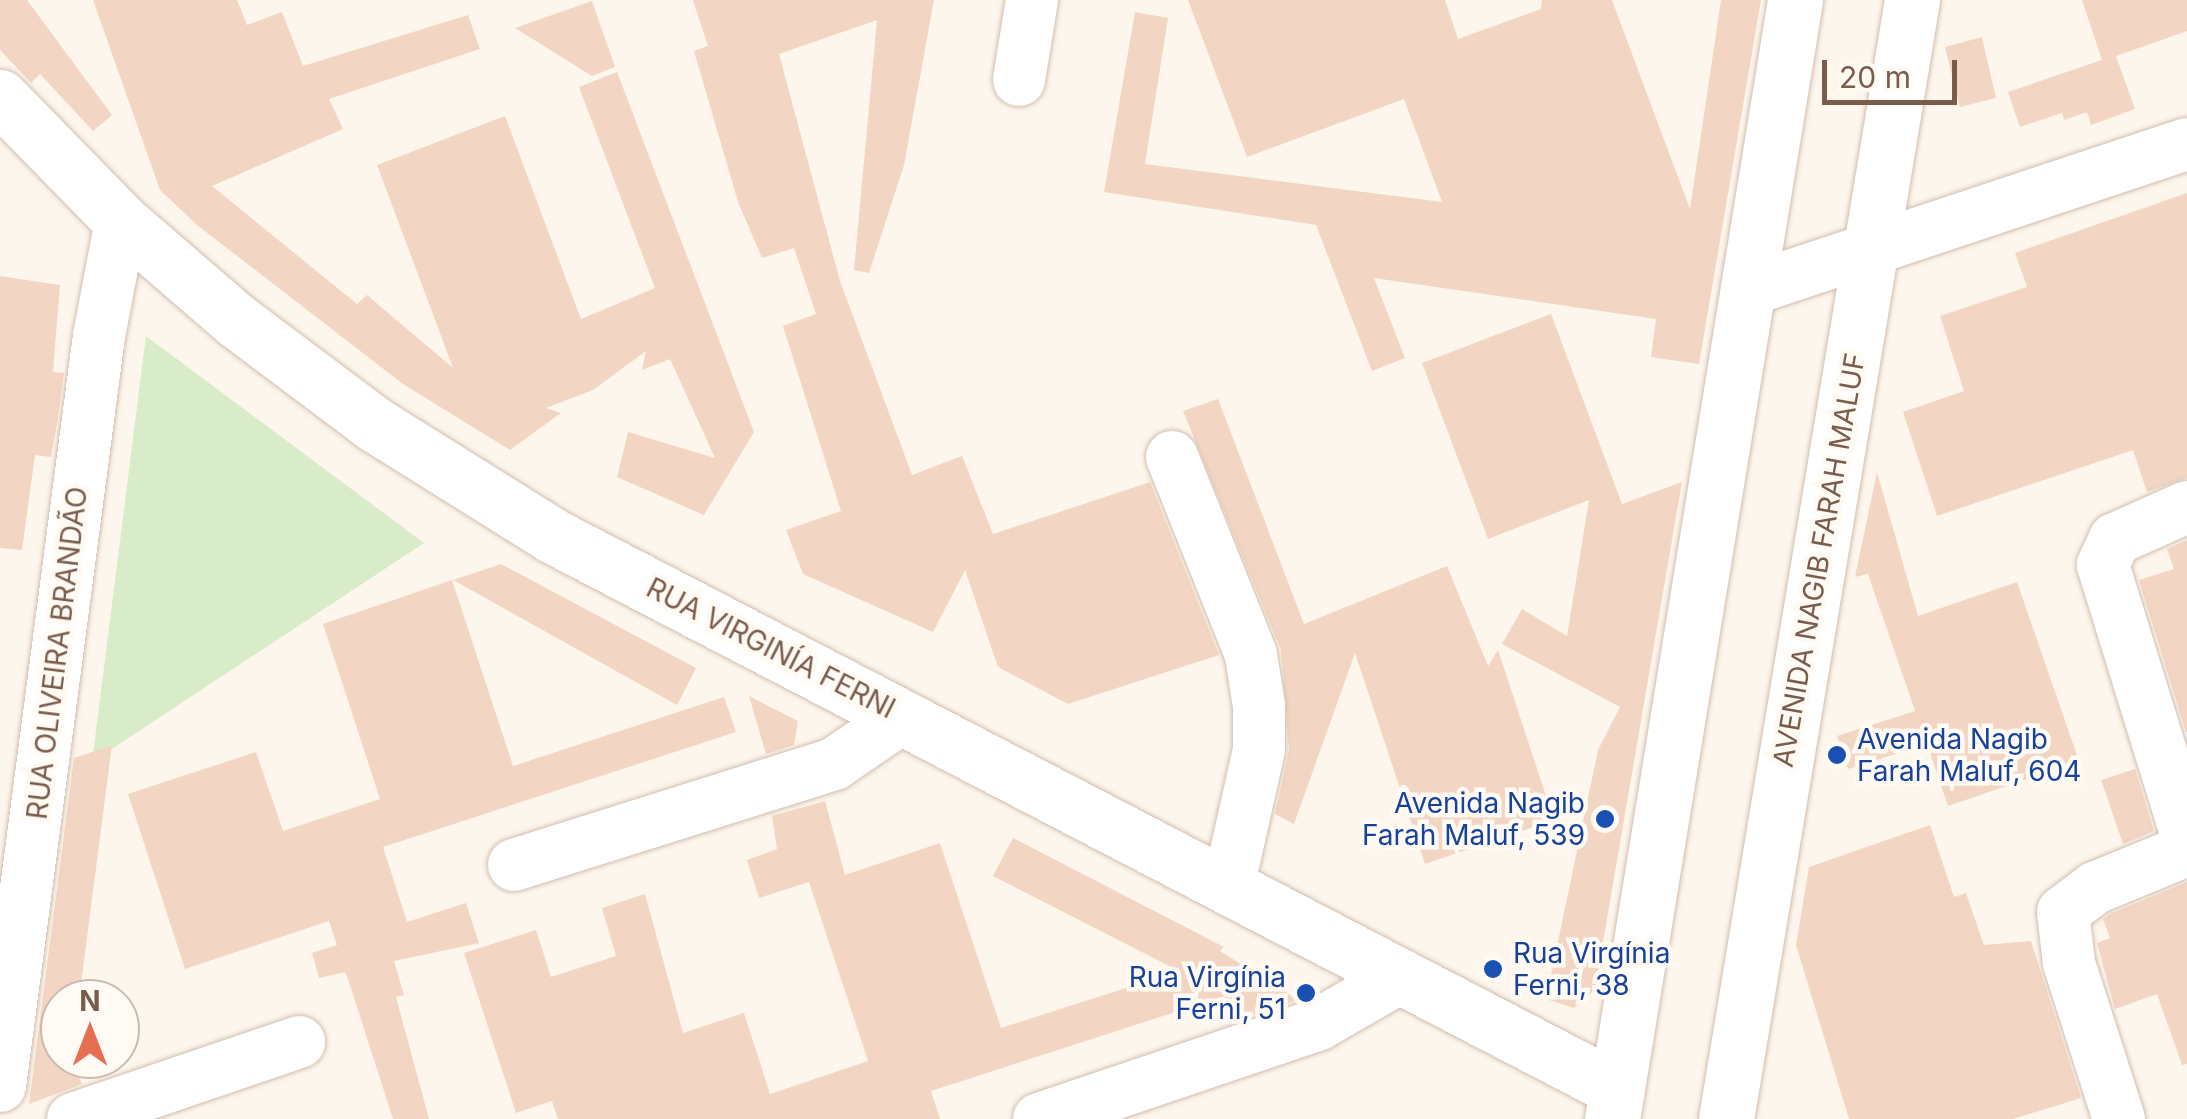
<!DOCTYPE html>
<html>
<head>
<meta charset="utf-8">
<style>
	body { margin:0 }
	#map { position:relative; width:2187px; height:1119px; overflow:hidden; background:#fdf6ec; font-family:Inter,sans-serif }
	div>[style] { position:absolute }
	.green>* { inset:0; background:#d8ecc9 }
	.building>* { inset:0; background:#f3d5c3 }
	.roads { filter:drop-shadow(0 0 2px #d1beb0) drop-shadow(0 0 2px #d1beb0) }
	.minor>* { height:52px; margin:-26px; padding:0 26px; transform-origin:26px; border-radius:26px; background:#fff }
	.tertiary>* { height:55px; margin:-27.5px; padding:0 27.5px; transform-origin:27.5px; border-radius:27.5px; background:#fff }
	.secondary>* { height:55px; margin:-27.5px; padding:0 27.5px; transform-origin:27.5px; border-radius:27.5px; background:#fff }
	.dots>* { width:28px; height:28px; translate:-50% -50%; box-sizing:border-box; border:5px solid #fffaf3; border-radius:50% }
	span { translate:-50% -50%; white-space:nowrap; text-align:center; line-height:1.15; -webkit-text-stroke:9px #fffaf3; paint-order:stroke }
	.street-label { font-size:28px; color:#7a5c4d }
	.transit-label { font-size:28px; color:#164399 }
	.left { translate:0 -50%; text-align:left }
	.right { translate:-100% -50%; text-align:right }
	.north { position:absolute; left:40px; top:979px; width:100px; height:100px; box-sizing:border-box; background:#fffaf3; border:2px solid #cabbb1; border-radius:50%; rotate:0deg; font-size:28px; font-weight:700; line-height:40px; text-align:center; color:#7a5c4d }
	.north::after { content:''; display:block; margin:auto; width:35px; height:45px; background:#e76f51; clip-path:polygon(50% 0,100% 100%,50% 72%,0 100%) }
	.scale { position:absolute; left:1822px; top:60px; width:135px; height:45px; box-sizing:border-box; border:5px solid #7a5c4d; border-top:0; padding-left:12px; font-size:30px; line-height:35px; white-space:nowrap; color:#7a5c4d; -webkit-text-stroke:8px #fffaf3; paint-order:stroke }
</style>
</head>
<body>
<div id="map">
	<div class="green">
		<i style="clip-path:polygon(146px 336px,424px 543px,92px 762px)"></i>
	</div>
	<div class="building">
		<i style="clip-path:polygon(0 0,27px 0,112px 115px,93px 131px,40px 74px,31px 83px,0 50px)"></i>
		<i style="clip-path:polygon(93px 0,237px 0,247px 25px,282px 12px,303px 66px,468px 15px,480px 49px,329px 99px,343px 129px,212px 186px,357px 304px,367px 295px,453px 368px,377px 165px,505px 116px,581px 319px,655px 288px,579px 87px,617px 72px,754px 432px,704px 515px,617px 477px,628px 432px,715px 458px,670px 359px,642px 370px,646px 351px,593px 390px,546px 408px,561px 413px,510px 450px,403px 384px,197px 225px,160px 190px)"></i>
		<i style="clip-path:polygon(693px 0,934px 0,904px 165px,869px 273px,854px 270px,877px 20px,779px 54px,840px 281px,912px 475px,962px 456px,993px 534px,1150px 482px,1219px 655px,1068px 704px,998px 667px,965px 570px,933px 632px,803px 574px,786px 530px,841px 511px,783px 326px,816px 314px,794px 248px,762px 258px,738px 202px,694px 51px,708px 46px)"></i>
		<i style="clip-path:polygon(1188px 0,1445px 0,1458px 39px,1541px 9px,1542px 0,1612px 0,1690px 209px,1721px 0,1761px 0,1699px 364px,1651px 357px,1656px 319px,1374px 278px,1405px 358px,1372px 371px,1316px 225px,1104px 192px,1135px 12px,1168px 18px,1145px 164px,1442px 202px,1404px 99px,1247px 157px)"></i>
		<i style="clip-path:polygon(2082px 0,2187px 0,2187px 31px,2116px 56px,2135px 109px,2091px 125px,2087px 112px,2064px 120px,2062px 113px,2020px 127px,2008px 92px,2102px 60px)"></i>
		<i style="clip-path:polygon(592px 1px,615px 67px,592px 76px,515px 28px)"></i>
		<i style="clip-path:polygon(1982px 37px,1996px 98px,1960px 107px,1945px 47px)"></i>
		<i style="clip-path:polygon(2187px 193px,2187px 478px,2147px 492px,2133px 450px,1937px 516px,1903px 412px,1964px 391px,1940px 316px,2027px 287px,2015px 253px)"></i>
		<i style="clip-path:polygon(0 276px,60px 285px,53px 372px,64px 373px,58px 417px,51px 457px,35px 455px,22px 550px,0 548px)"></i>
		<i style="clip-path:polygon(1551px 314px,1622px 504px,1682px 482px,1595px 989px,1574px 1008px,1546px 999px,1598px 750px,1620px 707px,1502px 644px,1522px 609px,1567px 636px,1589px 500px,1488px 539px,1422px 363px)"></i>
		<i style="clip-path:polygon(1218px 399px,1304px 624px,1447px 566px,1488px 666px,1498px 650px,1554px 820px,1425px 864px,1355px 653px,1294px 824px,1275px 814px,1289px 750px,1281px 650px,1183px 411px)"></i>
		<i style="clip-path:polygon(1877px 472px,1918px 616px,2017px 582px,2079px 761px,1948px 806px,1927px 744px,1848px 769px,1837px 736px,1915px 711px,1868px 574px,1855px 577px)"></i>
		<i style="clip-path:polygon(2187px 540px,2187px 732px,2186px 732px,2139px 580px,2174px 569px,2167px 549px)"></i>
		<i style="clip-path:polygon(501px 564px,696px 668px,677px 705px,453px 580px)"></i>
		<i style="clip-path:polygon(452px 580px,513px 766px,724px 697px,736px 732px,383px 847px,407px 922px,466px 903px,479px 943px,394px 961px,404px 995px,396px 997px,429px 1119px,393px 1119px,348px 979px,345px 972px,319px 978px,312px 953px,337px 945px,329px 921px,185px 969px,128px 794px,256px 752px,283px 831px,380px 799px,323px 624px)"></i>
		<i style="clip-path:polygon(749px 696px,798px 721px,794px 745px,766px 754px)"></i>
		<i style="clip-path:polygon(112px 745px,79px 999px,60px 999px,60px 1059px,71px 1059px,82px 1084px,29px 1104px,74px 758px)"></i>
		<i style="clip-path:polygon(2135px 769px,2154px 831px,2123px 844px,2101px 780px)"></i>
		<i style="clip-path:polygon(825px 801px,845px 875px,940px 843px,1001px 1028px,1179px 971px,993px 876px,1013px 838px,1224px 947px,1220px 951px,1298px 1000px,1233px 1021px,1225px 996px,931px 1091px,940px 1119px,558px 1119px,552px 1101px,516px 1113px,464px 953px,536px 930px,551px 977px,616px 956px,602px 908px,645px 894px,683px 1033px,744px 1013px,770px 1094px,868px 1061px,809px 882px,759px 898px,747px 860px,777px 849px,772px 816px)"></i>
		<i style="clip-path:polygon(1930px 825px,1954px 897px,1966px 893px,1984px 945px,2031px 941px,2081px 1098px,2013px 1119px,1849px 1119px,1796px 945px,1809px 867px)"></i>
		<i style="clip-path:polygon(2187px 882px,2187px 1064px,2182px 1065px,2157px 994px,2115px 1009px,2097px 943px,2110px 938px,2103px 919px,2110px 914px)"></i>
	</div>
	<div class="roads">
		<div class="minor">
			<i style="left:1019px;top:80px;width:81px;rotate:-80.8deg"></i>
			<i style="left:1751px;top:289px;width:459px;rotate:-18.4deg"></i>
			<i style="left:1172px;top:457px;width:213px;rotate:68.2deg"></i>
			<i style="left:1251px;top:655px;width:52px;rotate:81.1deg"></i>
			<i style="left:1259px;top:706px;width:44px;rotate:90deg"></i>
			<i style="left:1259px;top:750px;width:141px;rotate:102.7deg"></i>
			<i style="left:2187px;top:507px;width:79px;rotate:156deg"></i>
			<i style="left:2115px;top:539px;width:29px;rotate:115deg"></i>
			<i style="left:2103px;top:565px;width:284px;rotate:72.8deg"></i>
			<i style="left:514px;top:865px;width:336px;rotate:-17.5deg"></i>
			<i style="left:834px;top:764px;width:83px;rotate:-34.3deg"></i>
			<i style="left:0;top:1086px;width:757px;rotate:-82.48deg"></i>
			<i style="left:99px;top:336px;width:117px;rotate:-79.2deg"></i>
			<i style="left:73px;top:1119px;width:239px;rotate:-18.8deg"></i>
			<i style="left:1039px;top:1119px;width:296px;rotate:-18.7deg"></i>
			<i style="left:1319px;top:1024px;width:92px;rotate:-29.9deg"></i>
			<i style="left:2119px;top:1119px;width:164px;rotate:-107.8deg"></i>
			<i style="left:2069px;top:963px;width:51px;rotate:-96.7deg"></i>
			<i style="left:2063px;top:912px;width:40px;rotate:-37deg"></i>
			<i style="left:2095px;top:888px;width:100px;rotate:-22.4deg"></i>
		</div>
		<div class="tertiary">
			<i style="left:0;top:97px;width:173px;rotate:45.7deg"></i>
			<i style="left:121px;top:221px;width:153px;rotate:40.8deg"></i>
			<i style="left:237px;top:321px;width:171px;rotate:36.9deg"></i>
			<i style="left:374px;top:424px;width:211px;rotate:32deg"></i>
			<i style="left:553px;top:536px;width:1199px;rotate:27.46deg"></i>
		</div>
		<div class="secondary">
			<i style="left:1612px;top:1119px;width:1134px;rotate:-80.71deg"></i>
			<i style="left:1726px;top:1119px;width:1134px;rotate:-80.56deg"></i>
		</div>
	</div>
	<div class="dots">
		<i style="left:1837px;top:755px;background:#1a4fb4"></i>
		<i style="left:1605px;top:819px;background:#1a4fb4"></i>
		<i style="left:1493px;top:969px;background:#1a4fb4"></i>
		<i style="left:1306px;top:993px;background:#1a4fb4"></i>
	</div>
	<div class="street-label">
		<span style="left:1819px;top:560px;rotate:-80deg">AVENIDA NAGIB FARAH MALUF</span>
		<span style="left:771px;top:648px;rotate:27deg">RUA VIRGINÍA FERNI</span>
		<span style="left:57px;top:653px;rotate:-83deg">RUA OLIVEIRA BRANDÃO</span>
	</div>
	<div class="transit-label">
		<span class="left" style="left:1857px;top:755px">Avenida Nagib<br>Farah Maluf, 604</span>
		<span class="right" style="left:1585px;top:819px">Avenida Nagib<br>Farah Maluf, 539</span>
		<span class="left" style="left:1513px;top:969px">Rua Virgínia<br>Ferni, 38</span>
		<span class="right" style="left:1286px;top:993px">Rua Virgínia<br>Ferni, 51</span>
	</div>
	<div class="north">N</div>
	<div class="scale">20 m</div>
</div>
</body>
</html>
